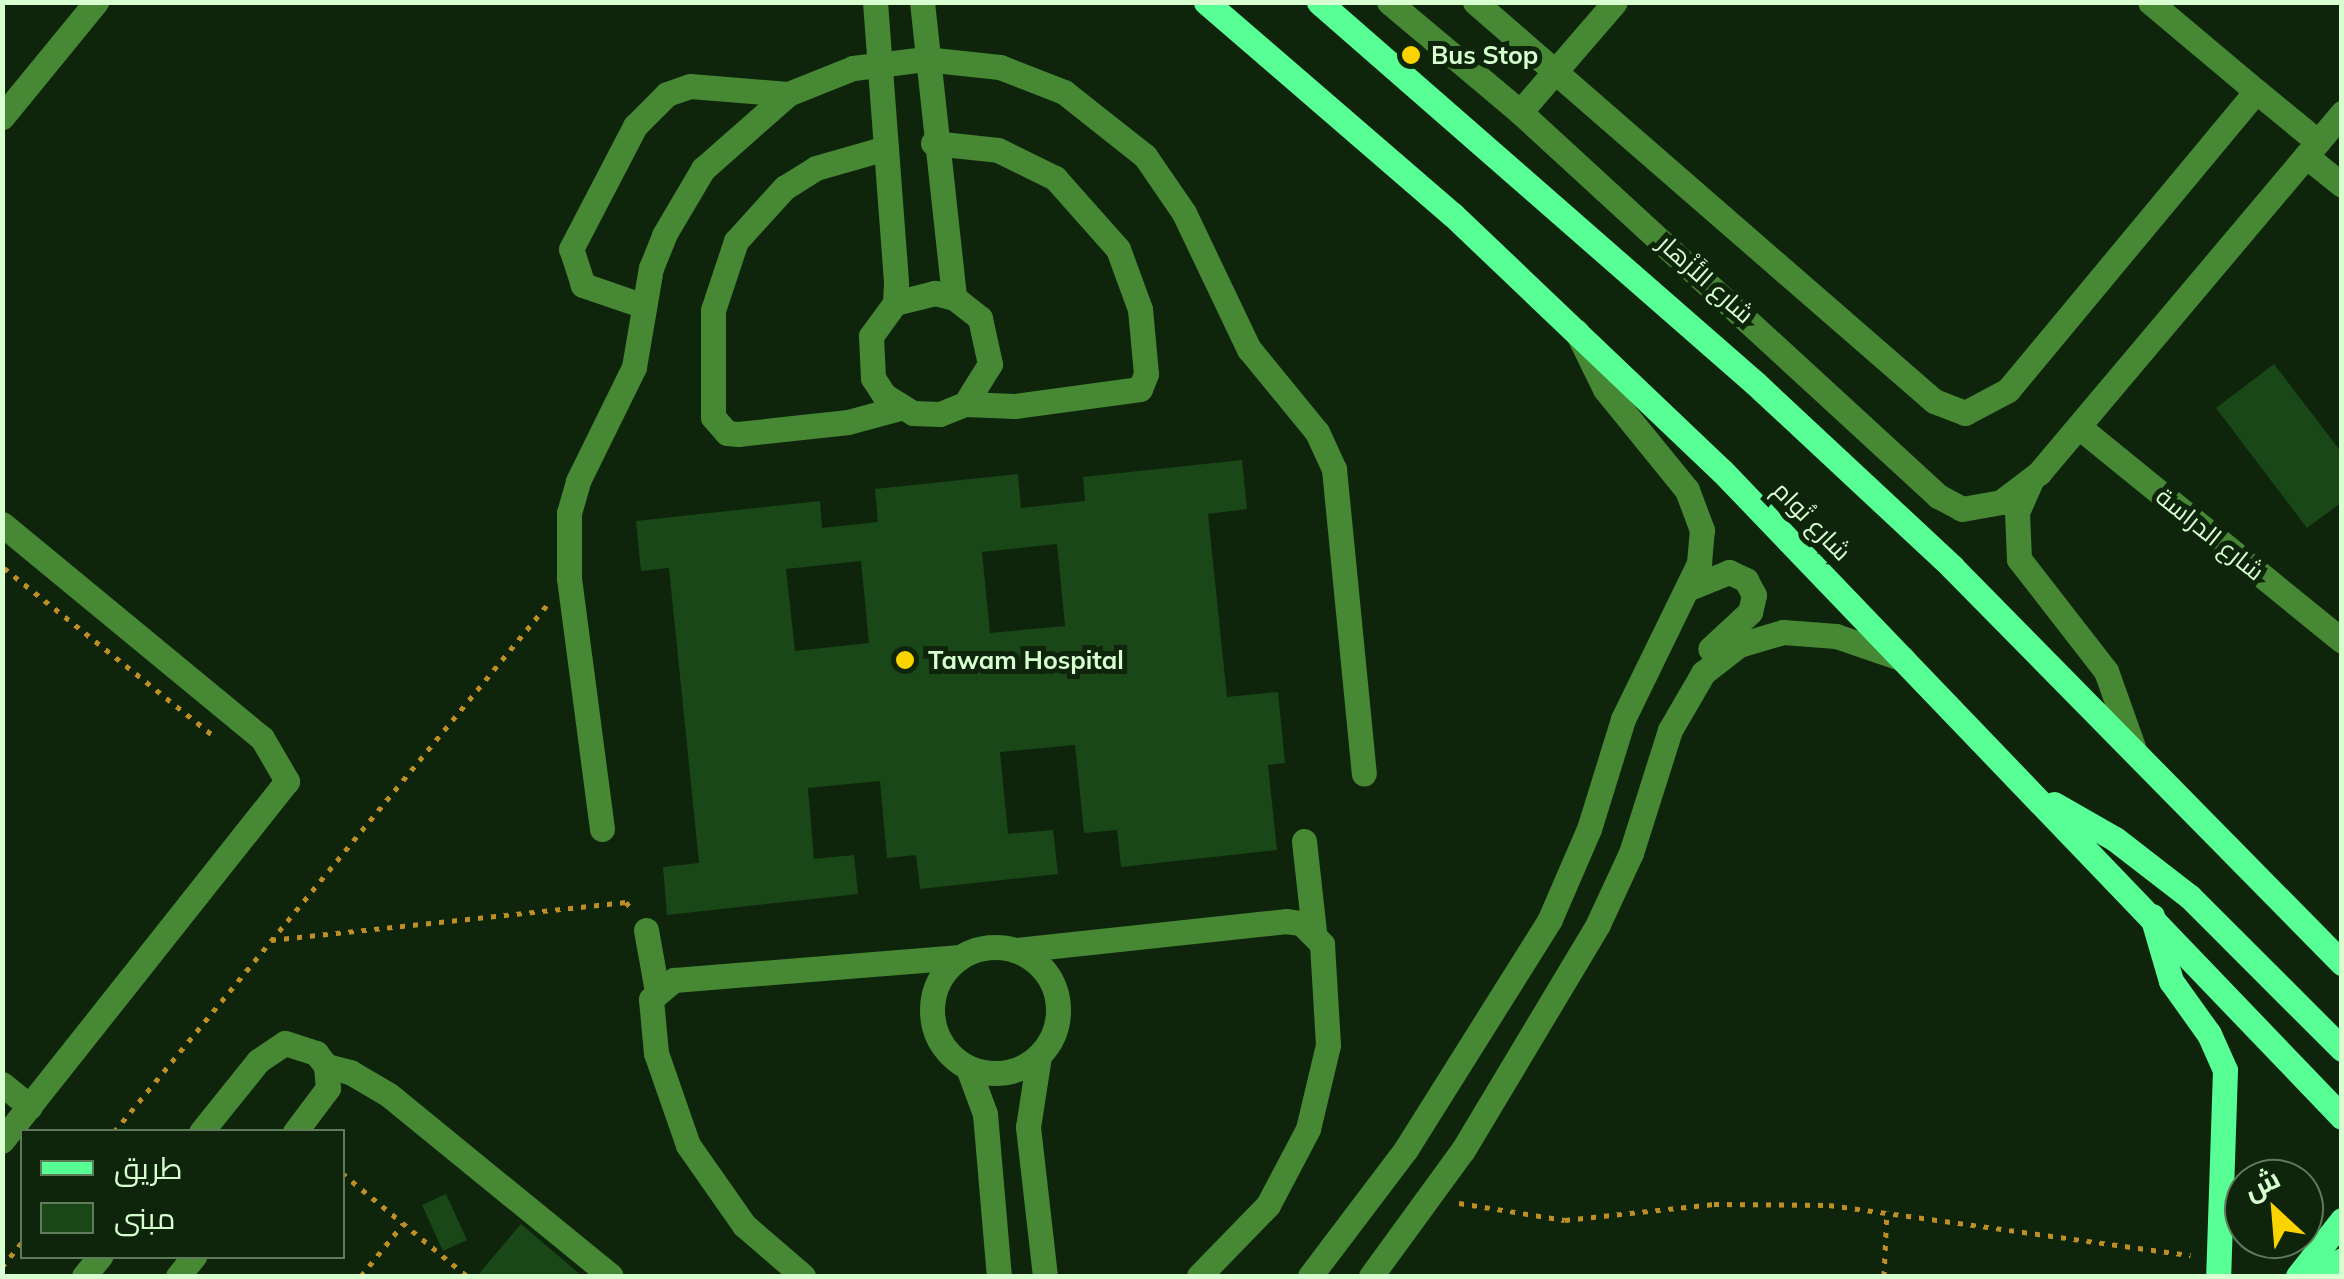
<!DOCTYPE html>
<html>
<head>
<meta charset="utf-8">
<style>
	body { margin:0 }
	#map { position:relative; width:2344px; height:1279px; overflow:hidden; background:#0e250c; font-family:Mulish,Cairo,sans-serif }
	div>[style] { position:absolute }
	.building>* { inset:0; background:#194717 }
	.path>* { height:5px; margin-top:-2.5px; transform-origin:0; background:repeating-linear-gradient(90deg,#bf8e24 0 5px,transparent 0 13px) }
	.minor>* { height:25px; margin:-12.5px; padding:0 12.5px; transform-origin:12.5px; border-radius:12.5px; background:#468833 }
	.minor>.ring { margin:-12.5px; padding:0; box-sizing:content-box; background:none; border:25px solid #468833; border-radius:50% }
	.major>* { height:25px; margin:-12.5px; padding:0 12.5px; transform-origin:12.5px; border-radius:12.5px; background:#57ff95 }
	.dots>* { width:28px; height:28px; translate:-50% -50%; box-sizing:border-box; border:5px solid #0e250c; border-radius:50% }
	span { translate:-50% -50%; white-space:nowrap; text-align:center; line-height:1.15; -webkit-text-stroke:10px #0e250c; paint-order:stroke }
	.poi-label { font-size:25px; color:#d7ffd0; font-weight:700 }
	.left { translate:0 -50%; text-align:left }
	.street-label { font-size:25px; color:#d7ffd0 }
	.frame { position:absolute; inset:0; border:5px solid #d7ffd0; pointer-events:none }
	.legend { position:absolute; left:20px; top:1129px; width:325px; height:130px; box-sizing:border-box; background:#0e250c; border:2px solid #5e7c5a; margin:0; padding:12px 18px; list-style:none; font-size:30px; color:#d7ffd0 }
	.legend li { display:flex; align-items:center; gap:20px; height:50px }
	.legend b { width:50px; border:2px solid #5e7c5a }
	.north { position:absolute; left:2224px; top:1159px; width:100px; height:100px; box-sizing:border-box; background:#0e250c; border:2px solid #5e7c5a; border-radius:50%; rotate:334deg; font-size:28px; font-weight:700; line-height:40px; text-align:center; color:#d7ffd0 }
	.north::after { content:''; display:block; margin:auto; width:35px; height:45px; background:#fbd400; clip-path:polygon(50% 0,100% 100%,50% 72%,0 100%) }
</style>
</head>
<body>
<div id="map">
	<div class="building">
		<i style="clip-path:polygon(2274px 364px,2342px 453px,2342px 502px,2307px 528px,2216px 408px)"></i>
		<i style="clip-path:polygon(evenodd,1242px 460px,1247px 509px,1208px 514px,1227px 697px,1278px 692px,1285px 763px,1268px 765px,1277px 850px,1121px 867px,1117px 830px,1084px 833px,1075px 745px,1000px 752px,1008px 834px,1053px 830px,1058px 874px,920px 889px,916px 855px,887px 858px,880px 781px,808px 788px,814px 859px,854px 855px,858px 894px,667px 915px,663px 867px,699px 863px,669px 568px,641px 571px,636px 521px,820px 501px,822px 528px,878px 522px,875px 489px,1018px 474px,1021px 508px,1085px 501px,1083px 477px,1242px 460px,1057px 544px,1065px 626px,990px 633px,982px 552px,1057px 544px,1242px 460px,861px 561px,869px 643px,795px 651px,786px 569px,861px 561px)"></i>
		<i style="clip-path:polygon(446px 1194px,467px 1240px,443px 1251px,422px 1205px)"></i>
		<i style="clip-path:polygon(521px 1224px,582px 1276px,477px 1276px)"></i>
	</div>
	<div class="path">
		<i style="left:4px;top:568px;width:272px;rotate:38.7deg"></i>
		<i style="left:271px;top:940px;width:357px;rotate:-6.1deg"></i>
		<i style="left:626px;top:902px;width:11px;rotate:52deg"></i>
		<i style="left:114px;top:1132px;width:682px;rotate:-50.59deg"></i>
		<i style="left:342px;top:1173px;width:162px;rotate:39.5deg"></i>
		<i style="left:1459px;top:1203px;width:107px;rotate:9.1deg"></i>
		<i style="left:1565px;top:1220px;width:150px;rotate:-6.1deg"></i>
		<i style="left:1714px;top:1204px;width:115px;rotate:0.5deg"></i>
		<i style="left:1829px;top:1205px;width:365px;rotate:7.9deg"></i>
		<i style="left:2px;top:1267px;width:32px;rotate:-51deg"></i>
		<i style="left:361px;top:1276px;width:67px;rotate:-51.1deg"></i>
		<i style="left:1884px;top:1276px;width:65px;rotate:-87.4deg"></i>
	</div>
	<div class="minor">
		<i style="left:875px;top:2px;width:282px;rotate:85.7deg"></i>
		<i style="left:896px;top:283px;width:20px;rotate:93deg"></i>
		<i style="left:895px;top:303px;width:41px;rotate:126deg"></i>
		<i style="left:871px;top:336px;width:42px;rotate:87.3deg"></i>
		<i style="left:873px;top:378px;width:20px;rotate:57deg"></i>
		<i style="left:884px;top:395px;width:34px;rotate:32deg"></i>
		<i style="left:913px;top:413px;width:27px;rotate:2deg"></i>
		<i style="left:940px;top:414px;width:27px;rotate:-22deg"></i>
		<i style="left:965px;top:404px;width:47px;rotate:-58deg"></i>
		<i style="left:990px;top:364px;width:47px;rotate:-102.3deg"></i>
		<i style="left:980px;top:318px;width:33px;rotate:-142deg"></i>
		<i style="left:954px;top:298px;width:20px;rotate:-165deg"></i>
		<i style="left:935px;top:293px;width:41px;rotate:166deg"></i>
		<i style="left:922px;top:2px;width:298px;rotate:83.8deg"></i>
		<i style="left:1389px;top:2px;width:171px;rotate:40deg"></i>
		<i style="left:1520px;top:112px;width:568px;rotate:42.57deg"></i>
		<i style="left:1938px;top:496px;width:27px;rotate:28deg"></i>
		<i style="left:1962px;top:509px;width:40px;rotate:-10deg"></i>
		<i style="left:2001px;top:502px;width:48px;rotate:-37.3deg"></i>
		<i style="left:2039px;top:473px;width:471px;rotate:-49.9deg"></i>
		<i style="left:1475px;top:2px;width:608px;rotate:41deg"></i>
		<i style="left:1934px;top:401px;width:33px;rotate:21deg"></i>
		<i style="left:1965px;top:413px;width:49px;rotate:-28.1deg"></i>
		<i style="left:2008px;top:390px;width:388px;rotate:-50.3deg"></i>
		<i style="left:2256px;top:91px;width:138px;rotate:-140deg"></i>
		<i style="left:2256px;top:91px;width:80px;rotate:39.4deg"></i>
		<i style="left:1520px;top:112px;width:145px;rotate:-49.2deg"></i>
		<i style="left:2px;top:117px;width:149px;rotate:-50.7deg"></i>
		<i style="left:933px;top:143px;width:65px;rotate:6.1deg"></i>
		<i style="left:998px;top:150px;width:64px;rotate:26.2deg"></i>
		<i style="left:1055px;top:178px;width:95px;rotate:48.4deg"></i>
		<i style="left:1118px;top:249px;width:64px;rotate:69.9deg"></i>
		<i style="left:1140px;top:309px;width:65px;rotate:84.7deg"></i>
		<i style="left:1146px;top:374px;width:16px;rotate:112deg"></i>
		<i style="left:1140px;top:389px;width:127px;rotate:172.3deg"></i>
		<i style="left:1014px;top:406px;width:49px;rotate:-177.7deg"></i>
		<i style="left:886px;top:148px;width:73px;rotate:164.1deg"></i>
		<i style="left:816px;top:168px;width:36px;rotate:148deg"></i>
		<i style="left:785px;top:187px;width:73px;rotate:132.2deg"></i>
		<i style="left:736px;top:241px;width:73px;rotate:108.4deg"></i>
		<i style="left:713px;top:310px;width:107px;rotate:90deg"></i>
		<i style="left:713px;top:417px;width:21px;rotate:49deg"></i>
		<i style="left:727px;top:433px;width:11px;rotate:5deg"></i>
		<i style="left:738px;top:434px;width:111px;rotate:-6.2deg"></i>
		<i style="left:848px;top:422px;width:54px;rotate:-15.1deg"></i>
		<i style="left:2306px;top:156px;width:46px;rotate:38.9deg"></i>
		<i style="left:644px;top:306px;width:65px;rotate:-161deg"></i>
		<i style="left:583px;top:285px;width:38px;rotate:-108deg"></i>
		<i style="left:571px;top:249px;width:139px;rotate:-62.5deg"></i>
		<i style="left:635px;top:126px;width:45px;rotate:-45deg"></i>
		<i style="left:667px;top:94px;width:24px;rotate:-19deg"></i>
		<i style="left:690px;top:86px;width:98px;rotate:4.7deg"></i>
		<i style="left:2079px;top:427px;width:339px;rotate:39.1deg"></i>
		<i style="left:2030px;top:483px;width:32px;rotate:114deg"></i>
		<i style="left:2017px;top:512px;width:47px;rotate:87.6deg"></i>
		<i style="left:2019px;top:559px;width:142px;rotate:52.2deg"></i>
		<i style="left:2106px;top:671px;width:81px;rotate:70.4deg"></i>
		<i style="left:2px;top:524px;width:337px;rotate:39.5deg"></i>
		<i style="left:262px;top:738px;width:50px;rotate:59.8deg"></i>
		<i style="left:287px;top:781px;width:459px;rotate:128.4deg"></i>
		<i style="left:1692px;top:587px;width:40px;rotate:-22deg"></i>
		<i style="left:1729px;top:572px;width:19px;rotate:25deg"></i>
		<i style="left:1746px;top:580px;width:17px;rotate:62deg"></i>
		<i style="left:1754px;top:595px;width:17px;rotate:103deg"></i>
		<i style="left:1750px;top:612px;width:54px;rotate:137.2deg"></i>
		<i style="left:602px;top:829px;width:253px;rotate:-97.5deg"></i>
		<i style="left:569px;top:578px;width:65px;rotate:-90deg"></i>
		<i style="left:569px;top:513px;width:33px;rotate:-74deg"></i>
		<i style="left:578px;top:481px;width:127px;rotate:-63.8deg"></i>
		<i style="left:634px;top:367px;width:100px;rotate:-80.3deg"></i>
		<i style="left:651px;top:268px;width:35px;rotate:-68deg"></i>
		<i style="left:664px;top:235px;width:77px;rotate:-59.4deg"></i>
		<i style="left:703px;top:169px;width:113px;rotate:-41.4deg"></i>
		<i style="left:788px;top:94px;width:70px;rotate:-21.8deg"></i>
		<i style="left:853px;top:68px;width:73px;rotate:-7.1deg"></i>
		<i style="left:925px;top:59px;width:75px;rotate:6.1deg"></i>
		<i style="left:1000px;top:67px;width:69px;rotate:21.3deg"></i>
		<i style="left:1064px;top:92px;width:103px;rotate:38.3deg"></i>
		<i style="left:1145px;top:156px;width:69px;rotate:55.6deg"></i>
		<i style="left:1184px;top:213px;width:151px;rotate:64.5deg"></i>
		<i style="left:1249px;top:349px;width:107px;rotate:50.7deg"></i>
		<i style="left:1317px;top:432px;width:41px;rotate:65.3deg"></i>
		<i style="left:1334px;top:469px;width:306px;rotate:84.4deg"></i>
		<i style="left:1304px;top:841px;width:92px;rotate:83.7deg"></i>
		<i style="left:646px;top:930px;width:62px;rotate:79.8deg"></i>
		<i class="ring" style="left:932px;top:947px;width:101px;height:101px"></i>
		<i style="left:1016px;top:950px;width:272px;rotate:-6.1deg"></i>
		<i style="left:1286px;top:921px;width:15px;rotate:8deg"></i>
		<i style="left:1301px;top:923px;width:30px;rotate:45deg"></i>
		<i style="left:1322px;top:944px;width:101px;rotate:86.6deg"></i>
		<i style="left:1328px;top:1045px;width:86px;rotate:103.4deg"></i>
		<i style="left:1308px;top:1129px;width:86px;rotate:117.8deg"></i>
		<i style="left:1268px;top:1205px;width:99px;rotate:134.2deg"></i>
		<i style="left:1039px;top:1056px;width:72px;rotate:98.8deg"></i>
		<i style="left:1028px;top:1127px;width:150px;rotate:83.5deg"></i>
		<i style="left:326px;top:1066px;width:25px;rotate:14deg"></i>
		<i style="left:350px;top:1072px;width:45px;rotate:30.5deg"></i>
		<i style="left:389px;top:1095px;width:286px;rotate:39.2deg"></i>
		<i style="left:968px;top:1068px;width:49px;rotate:69.7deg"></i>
		<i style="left:985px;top:1114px;width:163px;rotate:85.1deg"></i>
		<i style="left:2px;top:1084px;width:36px;rotate:39deg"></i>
		<i style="left:201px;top:1132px;width:91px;rotate:-51.2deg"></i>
		<i style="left:258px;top:1061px;width:32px;rotate:-34deg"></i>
		<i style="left:285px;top:1043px;width:33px;rotate:18deg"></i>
		<i style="left:316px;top:1053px;width:16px;rotate:52deg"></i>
		<i style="left:326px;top:1066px;width:22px;rotate:85deg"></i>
		<i style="left:328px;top:1088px;width:55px;rotate:126.9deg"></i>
		<i style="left:84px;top:1276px;width:26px;rotate:-51deg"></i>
		<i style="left:178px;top:1276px;width:26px;rotate:-51deg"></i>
		<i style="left:803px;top:1276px;width:78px;rotate:-139.2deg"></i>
		<i style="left:744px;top:1225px;width:98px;rotate:-125deg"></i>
		<i style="left:688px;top:1145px;width:97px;rotate:-109.2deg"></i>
		<i style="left:656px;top:1053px;width:54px;rotate:-95.3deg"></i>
		<i style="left:651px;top:999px;width:30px;rotate:-40deg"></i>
		<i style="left:674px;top:980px;width:287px;rotate:-4.6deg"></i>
		<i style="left:1310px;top:1276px;width:159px;rotate:-52.9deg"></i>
		<i style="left:1406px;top:1149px;width:271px;rotate:-57.9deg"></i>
		<i style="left:1550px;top:919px;width:98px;rotate:-66.6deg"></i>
		<i style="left:1589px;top:829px;width:115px;rotate:-72.8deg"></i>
		<i style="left:1623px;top:719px;width:174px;rotate:-64deg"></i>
		<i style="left:1699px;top:563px;width:33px;rotate:-85deg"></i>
		<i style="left:1702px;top:530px;width:43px;rotate:-110.6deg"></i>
		<i style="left:1687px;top:490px;width:130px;rotate:-129.1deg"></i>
		<i style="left:1605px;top:389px;width:64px;rotate:-116.2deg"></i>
		<i style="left:1371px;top:1276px;width:156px;rotate:-53.9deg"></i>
		<i style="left:1463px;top:1150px;width:263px;rotate:-59.1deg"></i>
		<i style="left:1598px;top:924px;width:78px;rotate:-65.1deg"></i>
		<i style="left:1631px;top:853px;width:129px;rotate:-72.4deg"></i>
		<i style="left:1670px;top:730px;width:66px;rotate:-59.9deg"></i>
		<i style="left:1703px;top:673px;width:46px;rotate:-37.9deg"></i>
		<i style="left:1739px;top:645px;width:46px;rotate:-16.5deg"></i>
		<i style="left:1783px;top:632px;width:53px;rotate:4.3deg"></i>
		<i style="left:1836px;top:636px;width:71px;rotate:18.9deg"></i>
	</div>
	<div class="major">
		<i style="left:1206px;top:2px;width:326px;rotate:40.8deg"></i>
		<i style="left:1453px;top:215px;width:371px;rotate:43.6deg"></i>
		<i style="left:1722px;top:471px;width:895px;rotate:46.18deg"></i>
		<i style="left:1319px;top:2px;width:579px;rotate:41.15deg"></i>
		<i style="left:1755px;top:383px;width:270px;rotate:43deg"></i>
		<i style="left:1952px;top:567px;width:556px;rotate:45.44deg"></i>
		<i style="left:2054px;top:804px;width:70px;rotate:29.8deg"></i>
		<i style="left:2115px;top:839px;width:95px;rotate:37.7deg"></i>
		<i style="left:2190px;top:897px;width:215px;rotate:45deg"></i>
		<i style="left:2152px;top:916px;width:68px;rotate:73.7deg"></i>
		<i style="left:2171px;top:981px;width:65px;rotate:54.4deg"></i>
		<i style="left:2209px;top:1034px;width:39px;rotate:66deg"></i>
		<i style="left:2225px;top:1070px;width:206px;rotate:91.9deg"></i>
		<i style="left:2298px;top:1276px;width:71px;rotate:-51.8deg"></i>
		<i style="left:2311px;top:1276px;width:35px;rotate:-27deg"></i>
	</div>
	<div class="dots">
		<i style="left:1411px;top:55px;background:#fbd400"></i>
		<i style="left:905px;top:660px;background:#fbd400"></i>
	</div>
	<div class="poi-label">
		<span class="left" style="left:1431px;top:55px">Bus Stop</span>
		<span class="left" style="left:928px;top:660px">Tawam Hospital</span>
	</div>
	<div class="street-label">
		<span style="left:1706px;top:279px;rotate:42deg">شارع الأَزْهار</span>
		<span style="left:1812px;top:521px;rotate:46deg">شارع تُوام</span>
		<span style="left:2210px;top:534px;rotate:39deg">شارع الدراسة</span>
	</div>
	<div class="frame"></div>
	<ul class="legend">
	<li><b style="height:12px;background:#57ff95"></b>طريق</li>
	<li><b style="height:28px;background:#194717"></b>مبنى</li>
	</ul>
	<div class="north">ش</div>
</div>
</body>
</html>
